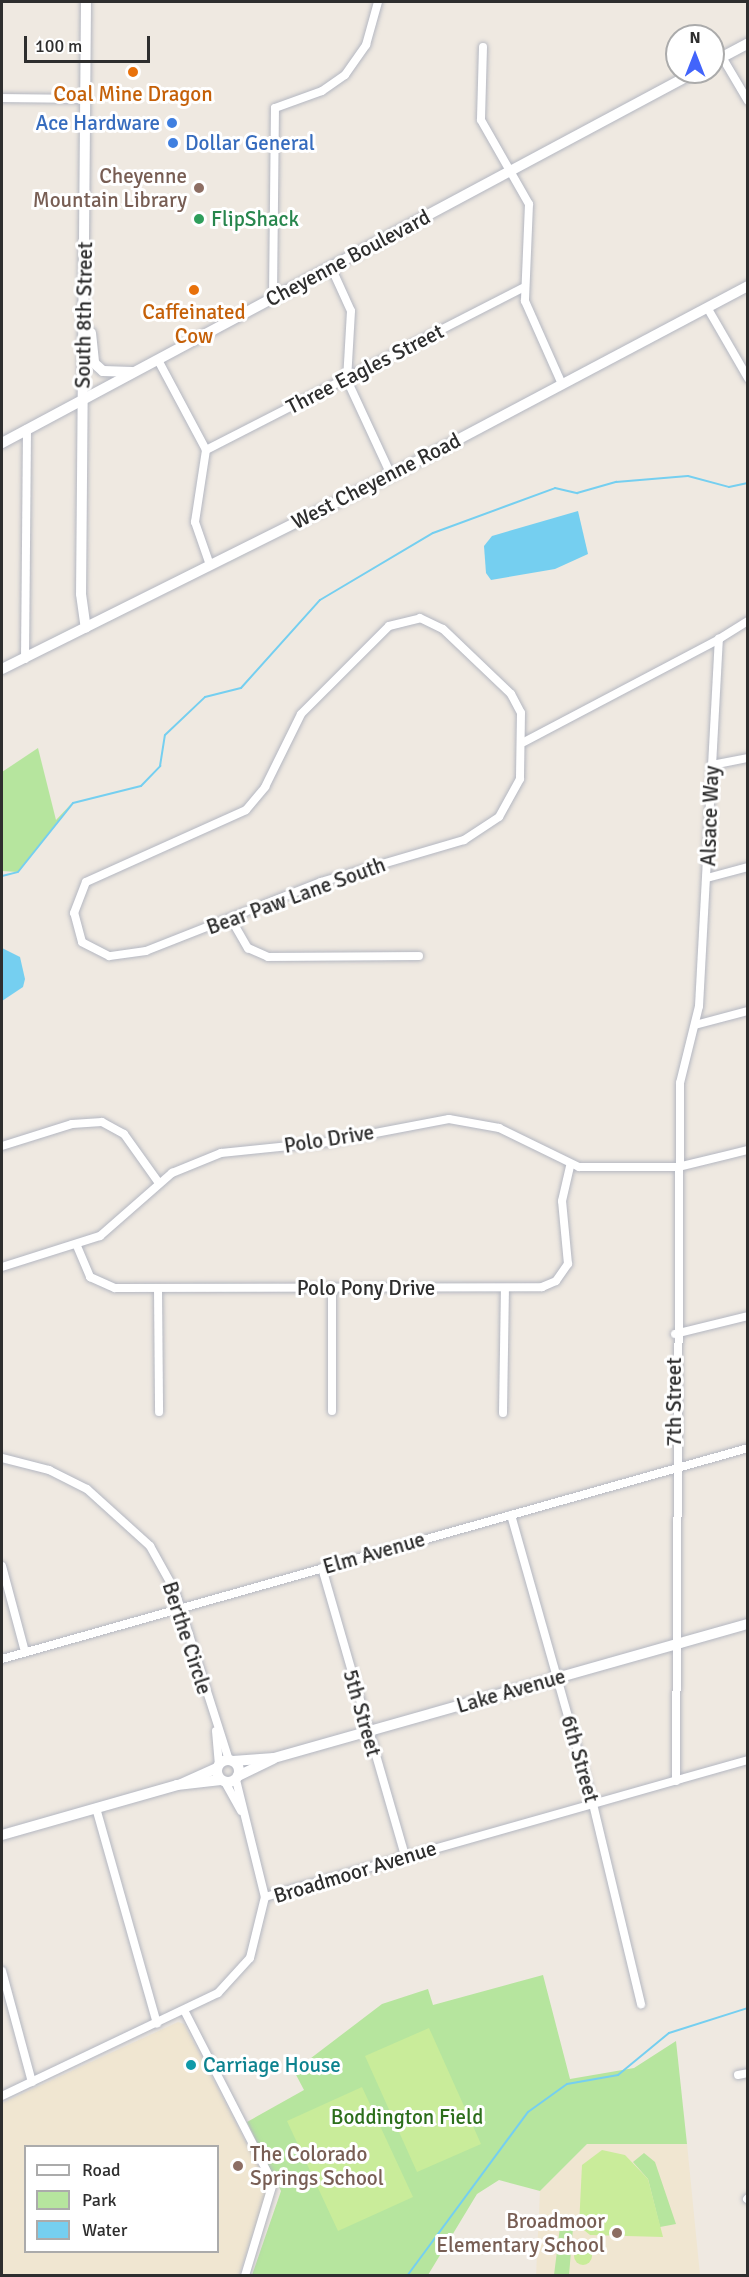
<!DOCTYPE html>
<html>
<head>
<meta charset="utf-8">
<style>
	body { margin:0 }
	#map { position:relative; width:749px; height:2277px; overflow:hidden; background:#efe9e1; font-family:Signika,sans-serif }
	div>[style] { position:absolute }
	.education>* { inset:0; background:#f0e6d1 }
	.green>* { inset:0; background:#b6e59e }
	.pitch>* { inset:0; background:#c9ec9a }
	.round { border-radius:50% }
	.water>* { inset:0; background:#75cff0 }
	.stream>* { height:2px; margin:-1px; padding:0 1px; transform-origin:1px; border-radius:1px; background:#75cff0 }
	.roads { filter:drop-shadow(0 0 2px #b4b7c1) drop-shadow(0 0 2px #b4b7c1) }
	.street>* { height:8px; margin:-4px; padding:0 4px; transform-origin:4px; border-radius:4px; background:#fff }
	.secondary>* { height:10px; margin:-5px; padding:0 5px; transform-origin:5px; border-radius:5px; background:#fff }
	.secondary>.ring { margin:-5px; padding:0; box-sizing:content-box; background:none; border:10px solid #fff; border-radius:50% }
	.dots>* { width:16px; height:16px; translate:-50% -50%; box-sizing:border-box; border:3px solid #fff; border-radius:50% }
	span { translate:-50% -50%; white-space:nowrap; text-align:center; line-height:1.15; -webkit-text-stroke:6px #fff; paint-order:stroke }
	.food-label { font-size:21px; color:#c56008 }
	.shop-label { font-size:21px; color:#366cbe }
	.right { translate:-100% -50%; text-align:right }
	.left { translate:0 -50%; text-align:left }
	.education-label { font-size:21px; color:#785e54 }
	.leisure-label { font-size:21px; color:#27864d }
	.street-label { font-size:21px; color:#2e2e2e }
	.culture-label { font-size:21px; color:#0d838f }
	.park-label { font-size:21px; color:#2c6e1b }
	.frame { position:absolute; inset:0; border:3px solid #2e2e2e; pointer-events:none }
	.legend { position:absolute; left:24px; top:2145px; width:195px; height:108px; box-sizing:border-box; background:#fff; border:2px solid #ababab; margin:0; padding:8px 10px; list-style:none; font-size:18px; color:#2e2e2e }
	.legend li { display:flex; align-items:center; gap:12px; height:30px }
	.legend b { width:30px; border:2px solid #ababab }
	.north { position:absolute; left:665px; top:24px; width:60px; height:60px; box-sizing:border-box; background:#fff; border:2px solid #ababab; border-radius:50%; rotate:0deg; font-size:16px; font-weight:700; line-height:24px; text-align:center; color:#2e2e2e }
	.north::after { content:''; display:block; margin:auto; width:21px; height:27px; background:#4264fb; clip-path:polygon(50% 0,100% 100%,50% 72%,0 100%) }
	.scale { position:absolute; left:24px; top:36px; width:126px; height:27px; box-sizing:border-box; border:3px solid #2e2e2e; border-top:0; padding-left:8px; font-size:18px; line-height:21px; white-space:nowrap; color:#2e2e2e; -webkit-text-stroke:4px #fff; paint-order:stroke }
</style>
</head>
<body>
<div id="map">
	<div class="education">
		<i style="clip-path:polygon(evenodd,178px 2022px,184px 2024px,269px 2186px,239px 2275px,2px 2275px,2px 2103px,178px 2022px,26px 2146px,218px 2146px,218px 2252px,26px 2252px,26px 2146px)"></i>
		<i style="clip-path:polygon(587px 2144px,687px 2144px,700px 2275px,536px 2276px,540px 2191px)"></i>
	</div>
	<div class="green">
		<i style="clip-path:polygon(38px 748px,56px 820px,72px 803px,18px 872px,2px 871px,2px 772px)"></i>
		<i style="clip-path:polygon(543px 1975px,570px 2079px,634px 2068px,676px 2041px,687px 2144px,587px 2144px,540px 2191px,499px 2180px,477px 2194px,428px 2275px,252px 2275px,281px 2191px,247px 2122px,304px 2090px,294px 2071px,382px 2004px,428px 1989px,433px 2005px)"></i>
		<i style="clip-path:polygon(644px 2153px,655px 2162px,676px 2224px,660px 2227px,648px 2179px,633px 2162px)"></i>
		<i style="clip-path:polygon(560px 2227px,573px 2228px,569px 2275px,554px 2275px)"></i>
	</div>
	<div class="pitch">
		<i style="clip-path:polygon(429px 2028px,481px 2144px,417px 2172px,365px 2056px)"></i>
		<i style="clip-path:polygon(362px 2087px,413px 2197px,338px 2231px,287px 2121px)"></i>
		<i style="clip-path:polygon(602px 2150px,625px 2155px,648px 2179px,663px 2237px,590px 2235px,579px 2226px,582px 2165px)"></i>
		<i class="round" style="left:574px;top:2247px;width:18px;height:18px"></i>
	</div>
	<div class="water">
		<i style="clip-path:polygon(578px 511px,588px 554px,555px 569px,491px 580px,486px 573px,484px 546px,492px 536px)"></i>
		<i style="clip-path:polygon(2px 948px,20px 957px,25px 979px,23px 987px,2px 1001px)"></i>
	</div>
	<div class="stream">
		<i style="left:2px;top:876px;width:16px;rotate:-14deg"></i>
		<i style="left:18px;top:872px;width:88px;rotate:-51.4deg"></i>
		<i style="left:73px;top:803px;width:70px;rotate:-14deg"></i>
		<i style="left:141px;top:786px;width:28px;rotate:-46deg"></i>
		<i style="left:160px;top:766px;width:31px;rotate:-81deg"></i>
		<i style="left:165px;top:735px;width:55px;rotate:-43.5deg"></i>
		<i style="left:205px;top:697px;width:37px;rotate:-14deg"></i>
		<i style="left:241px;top:688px;width:118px;rotate:-48.1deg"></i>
		<i style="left:320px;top:600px;width:131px;rotate:-30.7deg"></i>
		<i style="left:433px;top:533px;width:130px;rotate:-20.2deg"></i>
		<i style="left:555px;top:488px;width:23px;rotate:13deg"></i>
		<i style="left:577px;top:493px;width:41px;rotate:-15.8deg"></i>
		<i style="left:616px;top:482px;width:72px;rotate:-4.8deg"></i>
		<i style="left:688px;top:476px;width:42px;rotate:15deg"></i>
		<i style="left:729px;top:487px;width:19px;rotate:-12deg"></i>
		<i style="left:407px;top:2276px;width:204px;rotate:-53.6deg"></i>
		<i style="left:528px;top:2112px;width:48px;rotate:-35.7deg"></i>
		<i style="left:567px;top:2084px;width:52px;rotate:-10deg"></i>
		<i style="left:618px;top:2075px;width:66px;rotate:-39.5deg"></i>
		<i style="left:669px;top:2033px;width:83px;rotate:-17.6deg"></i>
	</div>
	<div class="roads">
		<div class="street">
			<i style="left:483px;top:47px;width:73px;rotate:91.6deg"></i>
			<i style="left:481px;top:120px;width:97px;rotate:60.3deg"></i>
			<i style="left:529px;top:204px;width:97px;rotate:92.4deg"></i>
			<i style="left:525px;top:301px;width:91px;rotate:66deg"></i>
			<i style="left:722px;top:57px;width:51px;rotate:59.4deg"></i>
			<i style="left:2px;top:98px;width:84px;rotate:0.7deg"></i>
			<i style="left:331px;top:267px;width:48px;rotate:65.6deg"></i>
			<i style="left:351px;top:311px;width:69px;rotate:93.3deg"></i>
			<i style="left:347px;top:380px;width:105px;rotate:65.1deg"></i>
			<i style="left:273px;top:297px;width:189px;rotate:-89.4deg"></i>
			<i style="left:275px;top:108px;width:50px;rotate:-19.9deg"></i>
			<i style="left:322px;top:91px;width:28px;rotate:-35deg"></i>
			<i style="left:345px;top:75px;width:37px;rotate:-55deg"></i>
			<i style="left:366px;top:45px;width:45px;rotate:-74.4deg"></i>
			<i style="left:708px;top:309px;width:80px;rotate:59.9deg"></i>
			<i style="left:158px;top:360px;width:102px;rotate:61.9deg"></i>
			<i style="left:206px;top:450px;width:73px;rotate:98.7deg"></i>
			<i style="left:195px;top:522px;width:46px;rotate:70.8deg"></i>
			<i style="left:206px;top:450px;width:356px;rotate:-27.1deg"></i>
			<i style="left:420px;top:618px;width:25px;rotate:26deg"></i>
			<i style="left:443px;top:629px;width:94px;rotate:43.7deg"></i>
			<i style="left:511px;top:694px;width:21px;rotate:62deg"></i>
			<i style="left:521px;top:713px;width:66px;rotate:90.9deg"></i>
			<i style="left:520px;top:779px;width:43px;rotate:118.9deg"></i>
			<i style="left:499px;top:817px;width:42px;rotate:146.7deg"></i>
			<i style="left:464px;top:840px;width:149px;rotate:163.6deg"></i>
			<i style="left:321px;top:882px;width:188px;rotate:158.5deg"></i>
			<i style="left:146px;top:951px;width:37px;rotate:172deg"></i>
			<i style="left:109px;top:956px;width:30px;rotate:-153deg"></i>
			<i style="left:82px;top:942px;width:30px;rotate:-105deg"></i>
			<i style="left:74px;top:913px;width:33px;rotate:-69deg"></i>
			<i style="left:86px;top:882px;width:175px;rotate:-24.2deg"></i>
			<i style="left:246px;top:810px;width:30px;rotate:-50deg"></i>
			<i style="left:265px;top:787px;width:81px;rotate:-63.7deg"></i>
			<i style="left:301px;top:714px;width:124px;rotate:-45deg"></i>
			<i style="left:389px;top:626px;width:32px;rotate:-14deg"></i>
			<i style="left:25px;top:659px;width:230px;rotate:-89.5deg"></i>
			<i style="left:524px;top:742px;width:221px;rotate:-27.8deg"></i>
			<i style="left:712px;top:765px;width:37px;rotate:-11deg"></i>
			<i style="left:707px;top:878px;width:42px;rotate:-15deg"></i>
			<i style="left:231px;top:919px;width:34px;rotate:60deg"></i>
			<i style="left:248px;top:948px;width:22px;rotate:24deg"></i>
			<i style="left:268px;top:957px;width:151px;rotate:-0.4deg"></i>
			<i style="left:695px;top:1025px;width:55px;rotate:-14.8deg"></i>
			<i style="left:2px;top:1146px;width:73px;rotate:-17.4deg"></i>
			<i style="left:72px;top:1124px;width:30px;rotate:-4deg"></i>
			<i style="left:102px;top:1122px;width:25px;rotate:29deg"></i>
			<i style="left:124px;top:1134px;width:60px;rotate:54.5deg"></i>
			<i style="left:77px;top:1246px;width:34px;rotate:67deg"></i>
			<i style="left:90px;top:1277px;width:27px;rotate:24deg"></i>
			<i style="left:115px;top:1288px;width:427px;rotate:-0.1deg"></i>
			<i style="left:542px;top:1287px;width:15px;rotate:-23deg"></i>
			<i style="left:556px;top:1281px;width:21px;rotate:-55deg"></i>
			<i style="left:568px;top:1264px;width:63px;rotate:-95.4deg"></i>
			<i style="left:562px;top:1201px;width:37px;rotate:-77deg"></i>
			<i style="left:2px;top:1267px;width:103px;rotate:-17.6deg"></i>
			<i style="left:100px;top:1236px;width:96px;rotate:-41.2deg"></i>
			<i style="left:172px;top:1173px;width:53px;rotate:-22.2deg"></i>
			<i style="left:221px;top:1153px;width:108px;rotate:-5.9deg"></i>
			<i style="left:328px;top:1142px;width:123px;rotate:-10.8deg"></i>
			<i style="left:449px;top:1119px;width:51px;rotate:10.2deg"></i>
			<i style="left:499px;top:1128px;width:89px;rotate:26deg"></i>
			<i style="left:579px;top:1167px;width:99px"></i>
			<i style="left:678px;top:1167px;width:72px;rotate:-13.7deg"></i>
			<i style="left:158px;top:1289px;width:123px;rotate:89.5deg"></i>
			<i style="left:675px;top:1334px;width:75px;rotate:-13.9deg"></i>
			<i style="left:332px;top:1411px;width:124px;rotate:-90deg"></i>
			<i style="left:503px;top:1413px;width:125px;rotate:-89.1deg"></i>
			<i style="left:2px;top:1458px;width:49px;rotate:14.3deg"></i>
			<i style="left:49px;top:1470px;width:42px;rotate:26.6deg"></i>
			<i style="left:87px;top:1489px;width:85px;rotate:42.1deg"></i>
			<i style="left:150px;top:1546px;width:51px;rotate:60.9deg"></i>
			<i style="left:175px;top:1591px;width:177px;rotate:72.3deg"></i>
			<i style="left:511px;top:1515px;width:300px;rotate:74.2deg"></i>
			<i style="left:593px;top:1804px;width:206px;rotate:76.5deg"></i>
			<i style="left:2px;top:1566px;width:89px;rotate:75deg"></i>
			<i style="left:322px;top:1568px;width:300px;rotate:73.9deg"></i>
			<i style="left:2px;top:1659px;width:775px;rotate:-15.79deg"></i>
			<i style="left:216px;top:1731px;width:34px;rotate:85deg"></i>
			<i style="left:236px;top:1780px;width:121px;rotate:76.1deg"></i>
			<i style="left:676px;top:1781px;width:698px;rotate:-89.67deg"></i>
			<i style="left:680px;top:1083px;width:79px;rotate:-76.1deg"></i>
			<i style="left:699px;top:1006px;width:368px;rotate:-86.9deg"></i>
			<i style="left:719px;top:639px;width:34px;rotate:-32deg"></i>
			<i style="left:225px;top:1782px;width:33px;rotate:61deg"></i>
			<i style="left:96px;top:1808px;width:224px;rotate:74.2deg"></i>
			<i style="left:2px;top:1971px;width:115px;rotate:74.9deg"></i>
			<i style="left:185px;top:2012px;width:192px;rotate:62.8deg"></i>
			<i style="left:273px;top:2183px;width:97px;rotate:106.8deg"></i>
			<i style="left:738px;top:2075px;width:10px;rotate:-11deg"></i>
			<i style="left:2px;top:2096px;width:239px;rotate:-25.5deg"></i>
			<i style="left:218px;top:1993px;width:47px;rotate:-47.6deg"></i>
			<i style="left:250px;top:1958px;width:63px;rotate:-76.2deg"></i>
			<i style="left:265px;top:1897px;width:502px;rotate:-15.84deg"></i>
			<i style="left:747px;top:2199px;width:1px;rotate:-45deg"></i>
		</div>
		<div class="secondary">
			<i style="left:86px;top:2px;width:592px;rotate:90.48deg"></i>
			<i style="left:81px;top:594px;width:34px;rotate:82deg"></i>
			<i style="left:713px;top:62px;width:40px;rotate:-28deg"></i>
			<i style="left:91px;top:333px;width:30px;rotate:84deg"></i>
			<i style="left:94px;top:363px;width:12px;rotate:42deg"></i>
			<i style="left:103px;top:371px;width:29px;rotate:2deg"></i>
			<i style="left:2px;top:443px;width:786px;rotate:-28.16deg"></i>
			<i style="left:2px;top:669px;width:435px;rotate:-26.5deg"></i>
			<i style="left:391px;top:475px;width:404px;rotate:-27.9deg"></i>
			<i class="ring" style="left:217px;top:1760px;width:12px;height:12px"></i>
			<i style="left:233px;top:1761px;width:41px;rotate:-4.2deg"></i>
			<i style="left:274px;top:1758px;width:493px;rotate:-15.8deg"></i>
			<i style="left:238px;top:1776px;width:39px;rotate:-26deg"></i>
			<i style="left:181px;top:1784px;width:39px;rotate:-24deg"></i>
			<i style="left:2px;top:1835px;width:182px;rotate:-15.9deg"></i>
			<i style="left:177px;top:1785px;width:44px;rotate:-6.5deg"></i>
		</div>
	</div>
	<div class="dots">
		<i style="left:133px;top:72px;background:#e8710a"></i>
		<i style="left:172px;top:123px;background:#3f7fe0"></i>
		<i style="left:173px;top:143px;background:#3f7fe0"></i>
		<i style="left:199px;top:188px;background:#8d6e63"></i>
		<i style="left:199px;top:219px;background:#2e9e5b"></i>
		<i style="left:194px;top:290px;background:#e8710a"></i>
		<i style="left:191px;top:2065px;background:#0f9aa8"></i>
		<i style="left:238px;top:2166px;background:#8d6e63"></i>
		<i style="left:617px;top:2233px;background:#8d6e63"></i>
	</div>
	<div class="food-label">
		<span style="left:133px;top:94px">Coal Mine Dragon</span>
		<span style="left:194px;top:324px">Caffeinated<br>Cow</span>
	</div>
	<div class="shop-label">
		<span class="right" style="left:160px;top:123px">Ace Hardware</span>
		<span class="left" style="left:185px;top:143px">Dollar General</span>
	</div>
	<div class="education-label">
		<span class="right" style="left:187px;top:188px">Cheyenne<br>Mountain Library</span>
		<span class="left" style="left:250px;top:2166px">The Colorado<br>Springs School</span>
		<span class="right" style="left:605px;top:2233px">Broadmoor<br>Elementary School</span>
	</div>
	<div class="leisure-label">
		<span class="left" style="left:211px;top:219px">FlipShack</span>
	</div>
	<div class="street-label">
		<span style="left:348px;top:258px;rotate:-28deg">Cheyenne Boulevard</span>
		<span style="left:84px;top:315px;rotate:-89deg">South 8th Street</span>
		<span style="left:365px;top:369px;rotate:-27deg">Three Eagles Street</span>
		<span style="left:376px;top:481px;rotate:-27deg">West Cheyenne Road</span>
		<span style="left:710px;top:816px;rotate:-88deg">Alsace Way</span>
		<span style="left:296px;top:896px;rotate:-20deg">Bear Paw Lane South</span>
		<span style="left:329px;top:1139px;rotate:-9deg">Polo Drive</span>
		<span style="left:366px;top:1288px">Polo Pony Drive</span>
		<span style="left:674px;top:1402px;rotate:-90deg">7th Street</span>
		<span style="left:374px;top:1553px;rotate:-16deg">Elm Avenue</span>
		<span style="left:187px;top:1638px;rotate:72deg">Berthe Circle</span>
		<span style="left:511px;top:1691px;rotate:-16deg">Lake Avenue</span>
		<span style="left:362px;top:1713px;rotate:74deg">5th Street</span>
		<span style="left:580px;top:1759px;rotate:74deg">6th Street</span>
		<span style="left:355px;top:1872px;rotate:-17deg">Broadmoor Avenue</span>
	</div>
	<div class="culture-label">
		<span class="left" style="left:203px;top:2065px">Carriage House</span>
	</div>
	<div class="park-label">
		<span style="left:407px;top:2117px">Boddington Field</span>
	</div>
	<div class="frame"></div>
	<ul class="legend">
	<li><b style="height:8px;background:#fff"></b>Road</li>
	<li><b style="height:16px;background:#b6e59e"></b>Park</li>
	<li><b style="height:16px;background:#75cff0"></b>Water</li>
	</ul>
	<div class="north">N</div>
	<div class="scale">100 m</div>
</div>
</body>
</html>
